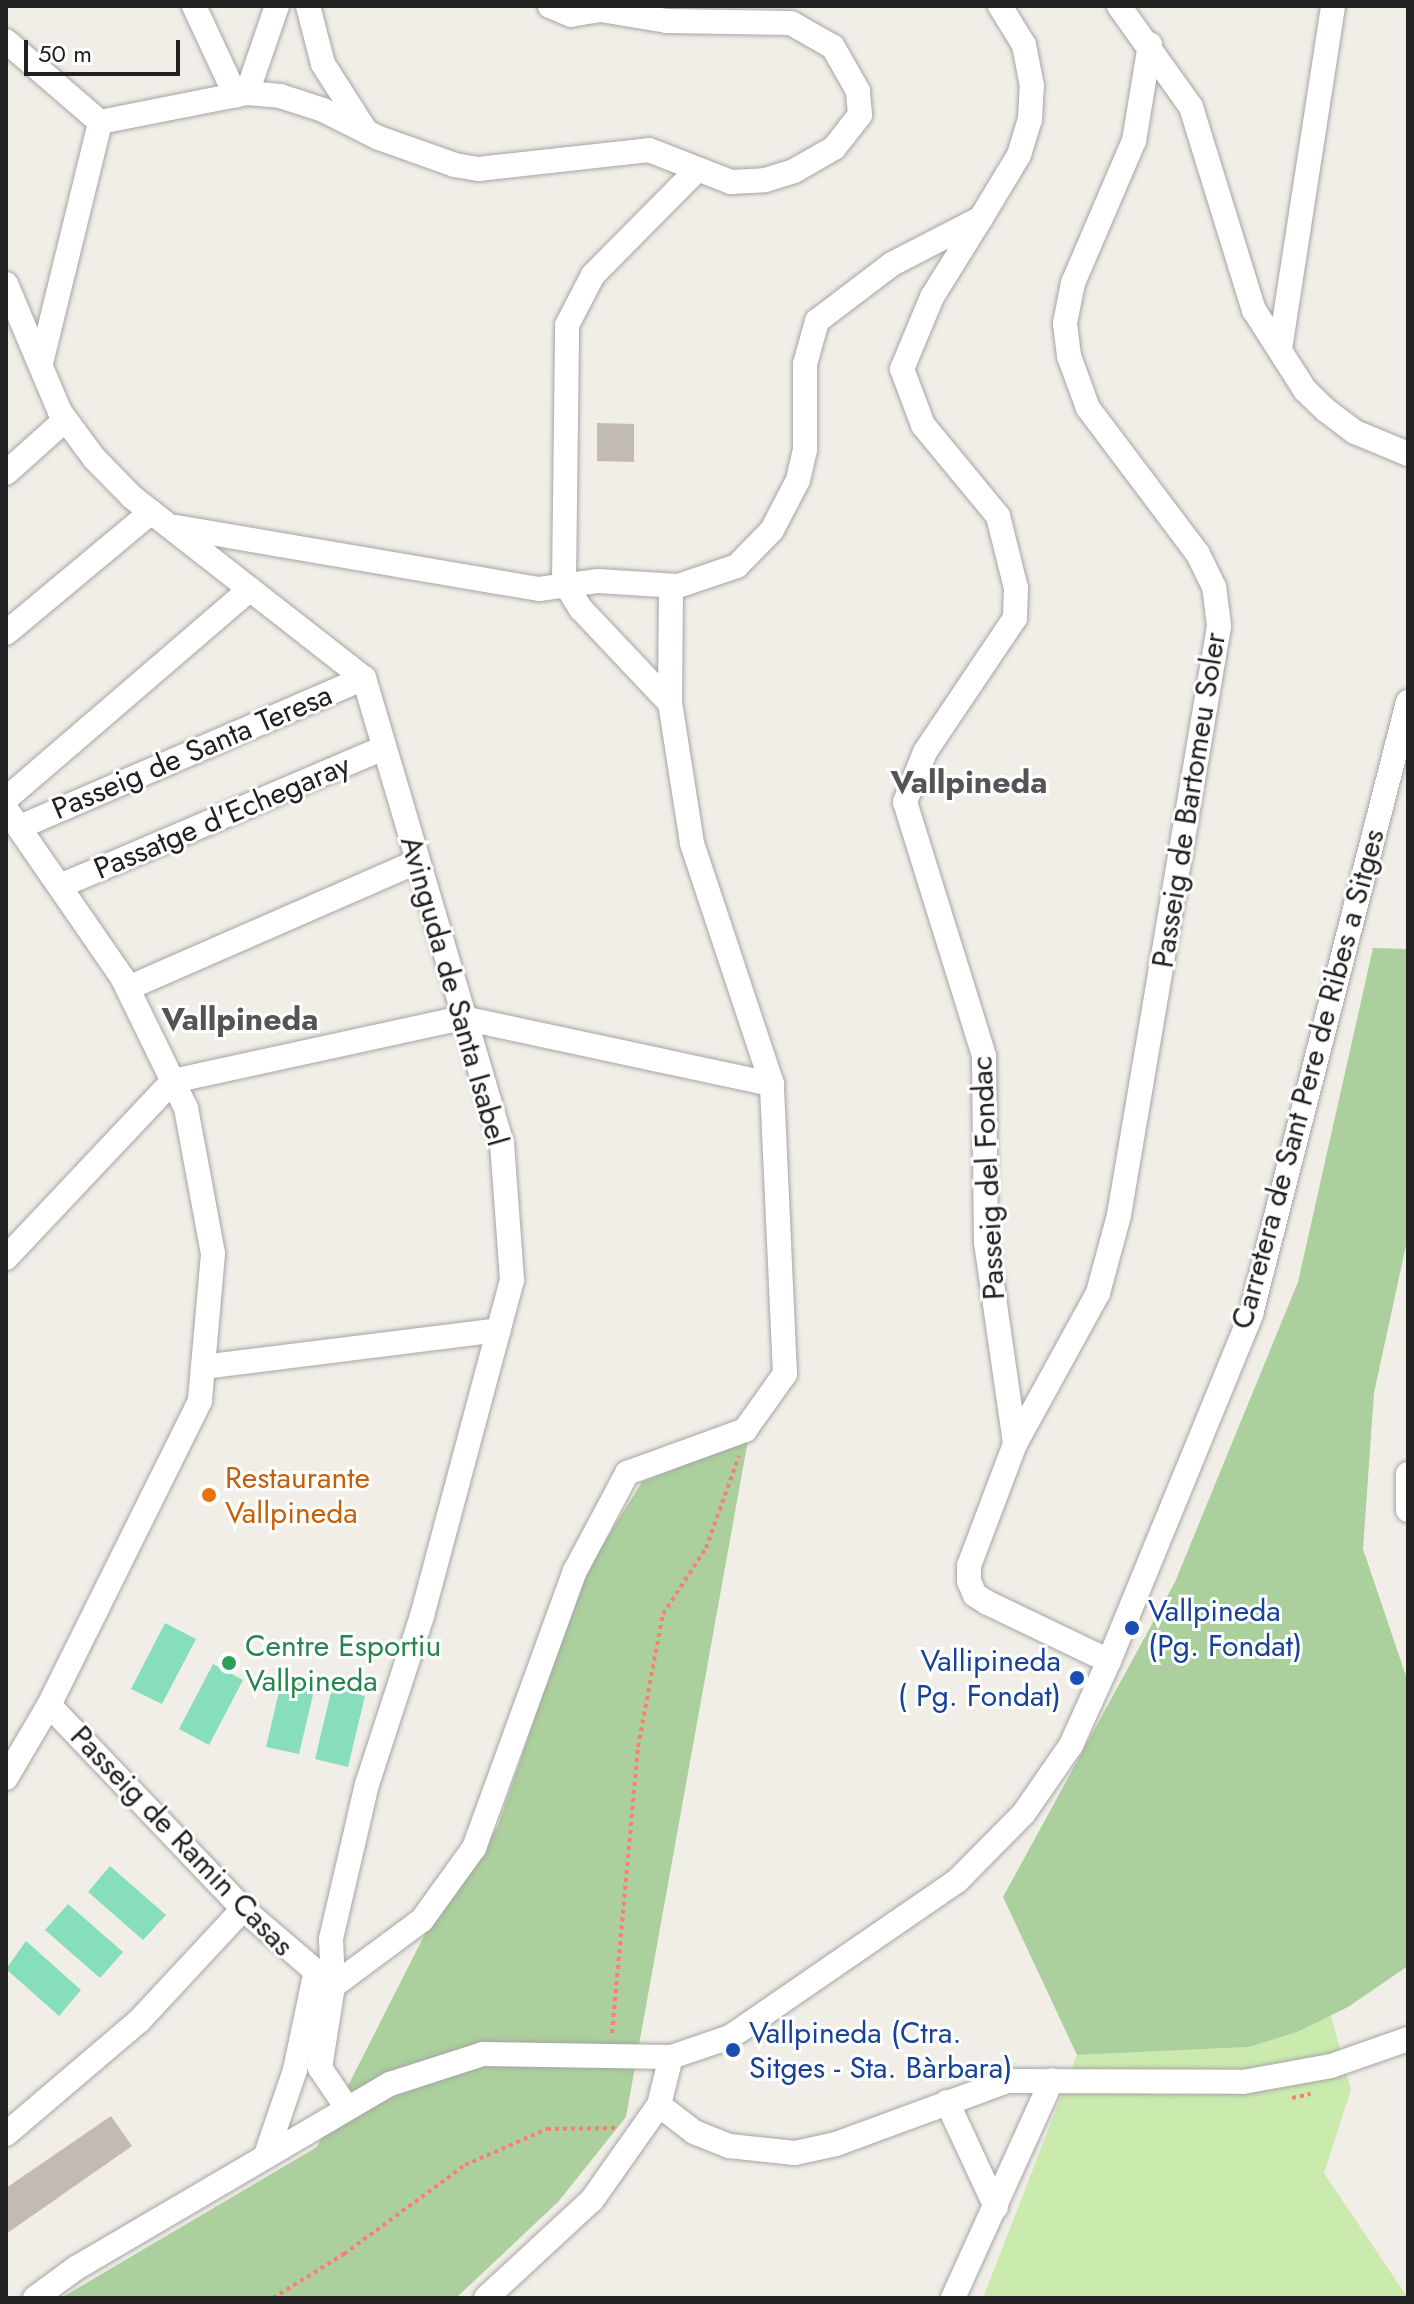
<!DOCTYPE html>
<html>
<head>
<meta charset="utf-8">
<style>
	body { margin:0 }
	#map { position:relative; width:1414px; height:2304px; overflow:hidden; background:#f1eee7; font-family:Jost,sans-serif }
	div>[style] { position:absolute }
	.grass>* { inset:0; background:#cbeaae }
	.forest>* { inset:0; background:#abcf9d }
	.pitch>* { inset:0; background:#87debd }
	.building>* { inset:0; background:#c2bab3 }
	.path>* { height:4px; margin-top:-2px; transform-origin:0; background:repeating-linear-gradient(90deg,#f88071 0 4px,transparent 0 8px) }
	.roads { filter:drop-shadow(0 0 2px #a5a5a5) drop-shadow(0 0 2px #a5a5a5) }
	.minor>* { height:24px; margin:-12px; padding:0 12px; transform-origin:12px; border-radius:12px; background:#fff }
	.dots>* { width:22px; height:22px; translate:-50% -50%; box-sizing:border-box; border:4px solid #fff; border-radius:50% }
	span { translate:-50% -50%; white-space:nowrap; text-align:center; line-height:1.15; -webkit-text-stroke:6px #fff; paint-order:stroke }
	.street-label { font-size:30px; color:#212121 }
	.food-label { font-size:30px; color:#c56008 }
	.left { translate:0 -50%; text-align:left }
	.transit-label { font-size:30px; color:#164399 }
	.right { translate:-100% -50%; text-align:right }
	.leisure-label { font-size:30px; color:#27864d }
	.neighbourhood-label { font-size:32px; color:#545454; font-weight:700 }
	.frame { position:absolute; inset:0; border:8px solid #212121; pointer-events:none }
	.scale { position:absolute; left:24px; top:40px; width:156px; height:36px; box-sizing:border-box; border:4px solid #212121; border-top:0; padding-left:10px; font-size:24px; line-height:28px; white-space:nowrap; color:#212121; -webkit-text-stroke:6px #fff; paint-order:stroke }
</style>
</head>
<body>
<div id="map">
	<div class="grass">
		<i style="clip-path:polygon(1331px 2015px,1351px 2090px,1324px 2173px,1408px 2298px,983px 2298px,1077px 2055px,1248px 2047px)"></i>
	</div>
	<div class="forest">
		<i style="clip-path:polygon(1373px 948px,1408px 949px,1408px 1236px,1374px 1393px,1363px 1549px,1408px 1682px,1408px 1966px,1348px 2007px,1297px 2032px,1248px 2047px,1077px 2055px,1003px 1897px,1175px 1582px,1298px 1282px)"></i>
		<i style="clip-path:polygon(748px 1440px,626px 2117px,558px 2202px,456px 2298px,61px 2298px,317px 2147px,427px 1930px,497px 1828px,585px 1573px,642px 1482px)"></i>
	</div>
	<div class="pitch">
		<i style="clip-path:polygon(165px 1623px,196px 1639px,162px 1704px,131px 1689px)"></i>
		<i style="clip-path:polygon(213px 1664px,243px 1680px,209px 1745px,179px 1729px)"></i>
		<i style="clip-path:polygon(283px 1675px,316px 1682px,299px 1754px,266px 1747px)"></i>
		<i style="clip-path:polygon(332px 1688px,365px 1696px,348px 1767px,315px 1759px)"></i>
		<i style="clip-path:polygon(110px 1866px,166px 1915px,143px 1940px,88px 1892px)"></i>
		<i style="clip-path:polygon(68px 1904px,123px 1952px,100px 1978px,45px 1930px)"></i>
		<i style="clip-path:polygon(26px 1941px,81px 1990px,59px 2016px,6px 1969px)"></i>
	</div>
	<div class="building">
		<i style="clip-path:polygon(597px 423px,634px 424px,634px 462px,597px 461px)"></i>
		<i style="clip-path:polygon(111px 2116px,132px 2146px,6px 2234px,6px 2188px)"></i>
	</div>
	<div class="path">
		<i style="left:612px;top:2033px;width:287px;rotate:-84.8deg"></i>
		<i style="left:638px;top:1747px;width:135px;rotate:-79.4deg"></i>
		<i style="left:663px;top:1614px;width:79px;rotate:-56.9deg"></i>
		<i style="left:706px;top:1548px;width:98px;rotate:-70.3deg"></i>
		<i style="left:1292px;top:2098px;width:19px;rotate:-12deg"></i>
		<i style="left:273px;top:2298px;width:84px;rotate:-31.8deg"></i>
		<i style="left:344px;top:2254px;width:150px;rotate:-36.3deg"></i>
		<i style="left:465px;top:2165px;width:90px;rotate:-23.7deg"></i>
		<i style="left:547px;top:2129px;width:70px;rotate:-0.8deg"></i>
	</div>
	<div class="roads">
		<div class="minor">
			<i style="left:194px;top:6px;width:99px;rotate:65deg"></i>
			<i style="left:308px;top:6px;width:60px;rotate:75.5deg"></i>
			<i style="left:323px;top:64px;width:78px;rotate:57.5deg"></i>
			<i style="left:1119px;top:6px;width:124px;rotate:54.5deg"></i>
			<i style="left:1191px;top:107px;width:213px;rotate:72.8deg"></i>
			<i style="left:1254px;top:310px;width:95px;rotate:57.5deg"></i>
			<i style="left:1305px;top:390px;width:30px;rotate:44deg"></i>
			<i style="left:1327px;top:411px;width:35px;rotate:37deg"></i>
			<i style="left:1355px;top:432px;width:57px;rotate:22.5deg"></i>
			<i style="left:6px;top:41px;width:124px;rotate:40.8deg"></i>
			<i style="left:247px;top:93px;width:92px;rotate:-71deg"></i>
			<i style="left:100px;top:122px;width:150px;rotate:-11.2deg"></i>
			<i style="left:247px;top:93px;width:33px;rotate:5deg"></i>
			<i style="left:280px;top:96px;width:45px;rotate:18deg"></i>
			<i style="left:323px;top:110px;width:63px;rotate:26.6deg"></i>
			<i style="left:379px;top:138px;width:81px;rotate:19.6deg"></i>
			<i style="left:455px;top:165px;width:23px;rotate:10deg"></i>
			<i style="left:478px;top:169px;width:172px;rotate:-6.3deg"></i>
			<i style="left:649px;top:150px;width:88px;rotate:21.3deg"></i>
			<i style="left:731px;top:182px;width:34px;rotate:-3deg"></i>
			<i style="left:765px;top:180px;width:30px;rotate:-17deg"></i>
			<i style="left:794px;top:171px;width:46px;rotate:-29.9deg"></i>
			<i style="left:834px;top:148px;width:42px;rotate:-51.8deg"></i>
			<i style="left:860px;top:115px;width:24px;rotate:-95deg"></i>
			<i style="left:858px;top:91px;width:51px;rotate:-119.6deg"></i>
			<i style="left:833px;top:47px;width:48px;rotate:-150.3deg"></i>
			<i style="left:791px;top:23px;width:124px;rotate:-179.1deg"></i>
			<i style="left:667px;top:21px;width:67px;rotate:-170.5deg"></i>
			<i style="left:601px;top:10px;width:30px;rotate:171deg"></i>
			<i style="left:571px;top:15px;width:23px;rotate:-157deg"></i>
			<i style="left:981px;top:218px;width:93px;rotate:121.8deg"></i>
			<i style="left:932px;top:297px;width:78px;rotate:112.6deg"></i>
			<i style="left:902px;top:369px;width:60px;rotate:69.4deg"></i>
			<i style="left:923px;top:425px;width:118px;rotate:50.5deg"></i>
			<i style="left:998px;top:516px;width:74px;rotate:76deg"></i>
			<i style="left:1016px;top:588px;width:30px;rotate:92deg"></i>
			<i style="left:1015px;top:618px;width:161px;rotate:123.9deg"></i>
			<i style="left:925px;top:752px;width:54px;rotate:111.8deg"></i>
			<i style="left:905px;top:802px;width:266px;rotate:72.7deg"></i>
			<i style="left:984px;top:1056px;width:186px;rotate:89.4deg"></i>
			<i style="left:986px;top:1242px;width:204px;rotate:81.8deg"></i>
			<i style="left:1015px;top:1444px;width:130px;rotate:110.7deg"></i>
			<i style="left:969px;top:1566px;width:15px;rotate:90deg"></i>
			<i style="left:969px;top:1581px;width:15px;rotate:67deg"></i>
			<i style="left:975px;top:1595px;width:15px;rotate:32deg"></i>
			<i style="left:988px;top:1603px;width:134px;rotate:25.6deg"></i>
			<i style="left:6px;top:284px;width:139px;rotate:67.1deg"></i>
			<i style="left:60px;top:412px;width:57px;rotate:53.5deg"></i>
			<i style="left:94px;top:458px;width:54px;rotate:45.7deg"></i>
			<i style="left:132px;top:497px;width:294px;rotate:38deg"></i>
			<i style="left:364px;top:678px;width:485px;rotate:73.5deg"></i>
			<i style="left:502px;top:1143px;width:137px;rotate:85.8deg"></i>
			<i style="left:512px;top:1280px;width:348px;rotate:105deg"></i>
			<i style="left:422px;top:1616px;width:177px;rotate:108.1deg"></i>
			<i style="left:367px;top:1784px;width:159px;rotate:103.1deg"></i>
			<i style="left:331px;top:1939px;width:47px;rotate:87.6deg"></i>
			<i style="left:333px;top:1986px;width:83px;rotate:99deg"></i>
			<i style="left:320px;top:2068px;width:48px;rotate:56deg"></i>
			<i style="left:1280px;top:349px;width:347px;rotate:-81.2deg"></i>
			<i style="left:41px;top:363px;width:248px;rotate:-76.2deg"></i>
			<i style="left:6px;top:473px;width:79px;rotate:-41.9deg"></i>
			<i style="left:176px;top:527px;width:368px;rotate:9.7deg"></i>
			<i style="left:539px;top:589px;width:60px;rotate:-7.7deg"></i>
			<i style="left:598px;top:581px;width:80px;rotate:3.6deg"></i>
			<i style="left:678px;top:586px;width:62px;rotate:-18.7deg"></i>
			<i style="left:737px;top:566px;width:50px;rotate:-45.8deg"></i>
			<i style="left:772px;top:530px;width:56px;rotate:-62.5deg"></i>
			<i style="left:798px;top:480px;width:31px;rotate:-77deg"></i>
			<i style="left:805px;top:450px;width:86px;rotate:-90deg"></i>
			<i style="left:805px;top:364px;width:45px;rotate:-74.4deg"></i>
			<i style="left:817px;top:321px;width:94px;rotate:-37.2deg"></i>
			<i style="left:892px;top:264px;width:100px;rotate:-27.3deg"></i>
			<i style="left:981px;top:218px;width:74px;rotate:-58.9deg"></i>
			<i style="left:1019px;top:155px;width:37px;rotate:-73deg"></i>
			<i style="left:1030px;top:120px;width:34px;rotate:-87deg"></i>
			<i style="left:1032px;top:86px;width:42px;rotate:-101deg"></i>
			<i style="left:1024px;top:45px;width:46px;rotate:-121.6deg"></i>
			<i style="left:564px;top:582px;width:257px;rotate:-89.3deg"></i>
			<i style="left:567px;top:325px;width:56px;rotate:-62.5deg"></i>
			<i style="left:593px;top:275px;width:145px;rotate:-45.3deg"></i>
			<i style="left:564px;top:582px;width:32px;rotate:58deg"></i>
			<i style="left:581px;top:609px;width:129px;rotate:46.6deg"></i>
			<i style="left:6px;top:633px;width:189px;rotate:-39.8deg"></i>
			<i style="left:6px;top:799px;width:322px;rotate:-40.7deg"></i>
			<i style="left:6px;top:809px;width:204px;rotate:55.4deg"></i>
			<i style="left:122px;top:977px;width:146px;rotate:64deg"></i>
			<i style="left:186px;top:1108px;width:148px;rotate:79.5deg"></i>
			<i style="left:213px;top:1254px;width:148px;rotate:95.1deg"></i>
			<i style="left:200px;top:1401px;width:339px;rotate:116.4deg"></i>
			<i style="left:49px;top:1705px;width:85px;rotate:120.5deg"></i>
			<i style="left:20px;top:827px;width:375px;rotate:-23.4deg"></i>
			<i style="left:60px;top:886px;width:352px;rotate:-23.1deg"></i>
			<i style="left:128px;top:988px;width:314px;rotate:-23.6deg"></i>
			<i style="left:6px;top:1258px;width:243px;rotate:-46.7deg"></i>
			<i style="left:173px;top:1081px;width:297px;rotate:-12.3deg"></i>
			<i style="left:463px;top:1018px;width:316px;rotate:12.1deg"></i>
			<i style="left:203px;top:1367px;width:298px;rotate:-7.1deg"></i>
			<i style="left:1015px;top:1444px;width:172px;rotate:-61.2deg"></i>
			<i style="left:1098px;top:1293px;width:81px;rotate:-74.9deg"></i>
			<i style="left:1119px;top:1215px;width:597px;rotate:-80.36deg"></i>
			<i style="left:1219px;top:626px;width:39px;rotate:-97deg"></i>
			<i style="left:1214px;top:587px;width:37px;rotate:-116deg"></i>
			<i style="left:1198px;top:554px;width:183px;rotate:-127deg"></i>
			<i style="left:1088px;top:408px;width:55px;rotate:-110.1deg"></i>
			<i style="left:1069px;top:356px;width:33px;rotate:-97deg"></i>
			<i style="left:1065px;top:323px;width:41px;rotate:-78.7deg"></i>
			<i style="left:1073px;top:283px;width:155px;rotate:-66.8deg"></i>
			<i style="left:1134px;top:141px;width:98px;rotate:-80.6deg"></i>
			<i style="left:1408px;top:1474px;width:36px;rotate:90deg"></i>
			<i style="left:49px;top:1705px;width:282px;rotate:46.4deg"></i>
			<i style="left:243px;top:1909px;width:118px;rotate:40.5deg"></i>
			<i style="left:333px;top:1986px;width:111px;rotate:-36.6deg"></i>
			<i style="left:422px;top:1920px;width:89px;rotate:-54.2deg"></i>
			<i style="left:474px;top:1848px;width:295px;rotate:-70deg"></i>
			<i style="left:575px;top:1571px;width:111px;rotate:-62deg"></i>
			<i style="left:627px;top:1473px;width:126px;rotate:-20deg"></i>
			<i style="left:745px;top:1430px;width:69px;rotate:-54.5deg"></i>
			<i style="left:785px;top:1374px;width:290px;rotate:-92.6deg"></i>
			<i style="left:772px;top:1084px;width:254px;rotate:-108.4deg"></i>
			<i style="left:692px;top:843px;width:142px;rotate:-98.9deg"></i>
			<i style="left:670px;top:703px;width:116px;rotate:-89.5deg"></i>
			<i style="left:947px;top:2102px;width:116px;rotate:65deg"></i>
			<i style="left:659px;top:2105px;width:44px;rotate:37.6deg"></i>
			<i style="left:694px;top:2132px;width:38px;rotate:22deg"></i>
			<i style="left:729px;top:2146px;width:66px;rotate:6.1deg"></i>
			<i style="left:795px;top:2153px;width:42px;rotate:-12.4deg"></i>
			<i style="left:836px;top:2144px;width:182px;rotate:-20.2deg"></i>
			<i style="left:1007px;top:2081px;width:236px;rotate:0.2deg"></i>
			<i style="left:1243px;top:2082px;width:89px;rotate:-10.3deg"></i>
			<i style="left:1331px;top:2066px;width:82px;rotate:-19.3deg"></i>
			<i style="left:6px;top:2134px;width:175px;rotate:-40.4deg"></i>
			<i style="left:139px;top:2021px;width:153px;rotate:-47.1deg"></i>
			<i style="left:267px;top:2152px;width:87px;rotate:-71.1deg"></i>
			<i style="left:295px;top:2070px;width:97px;rotate:-78.1deg"></i>
			<i style="left:35px;top:2298px;width:51px;rotate:-36.2deg"></i>
			<i style="left:76px;top:2268px;width:364px;rotate:-30.4deg"></i>
			<i style="left:390px;top:2084px;width:98px;rotate:-17.9deg"></i>
			<i style="left:483px;top:2054px;width:188px;rotate:0.9deg"></i>
			<i style="left:671px;top:2057px;width:62px;rotate:-18.7deg"></i>
			<i style="left:730px;top:2037px;width:275px;rotate:-34.5deg"></i>
			<i style="left:957px;top:1881px;width:95px;rotate:-45.4deg"></i>
			<i style="left:1024px;top:1813px;width:83px;rotate:-55.3deg"></i>
			<i style="left:1071px;top:1745px;width:92px;rotate:-65.7deg"></i>
			<i style="left:1109px;top:1661px;width:375px;rotate:-67.7deg"></i>
			<i style="left:1251px;top:1314px;width:632px;rotate:-75.61deg"></i>
			<i style="left:486px;top:2298px;width:144px;rotate:-42.8deg"></i>
			<i style="left:592px;top:2200px;width:116px;rotate:-54.8deg"></i>
			<i style="left:659px;top:2105px;width:49px;rotate:-76deg"></i>
			<i style="left:953px;top:2298px;width:239px;rotate:-65.6deg"></i>
		</div>
	</div>
	<div class="dots">
		<i style="left:209px;top:1495px;background:#e8710a"></i>
		<i style="left:1132px;top:1628px;background:#1a4fb4"></i>
		<i style="left:229px;top:1663px;background:#2e9e5b"></i>
		<i style="left:1077px;top:1678px;background:#1a4fb4"></i>
		<i style="left:733px;top:2050px;background:#1a4fb4"></i>
	</div>
	<div class="street-label">
		<span style="left:192px;top:752px;rotate:-23deg">Passeig de Santa Teresa</span>
		<span style="left:1189px;top:800px;rotate:-81deg">Passeig de Bartomeu Soler</span>
		<span style="left:222px;top:817px;rotate:-23deg">Passatge d'Echegaray</span>
		<span style="left:454px;top:991px;rotate:74deg">Avinguda de Santa Isabel</span>
		<span style="left:1308px;top:1079px;rotate:-75deg">Carretera de Sant Pere de Ribes a Sitges</span>
		<span style="left:988px;top:1178px;rotate:-93deg">Passeig del Fondac</span>
		<span style="left:182px;top:1841px;rotate:46deg">Passeig de Ramin Casas</span>
	</div>
	<div class="food-label">
		<span class="left" style="left:225px;top:1495px">Restaurante<br>Vallpineda</span>
	</div>
	<div class="transit-label">
		<span class="left" style="left:1148px;top:1628px">Vallpineda<br>(Pg. Fondat)</span>
		<span class="right" style="left:1061px;top:1678px">Vallipineda<br>( Pg. Fondat)</span>
		<span class="left" style="left:749px;top:2050px">Vallpineda (Ctra.<br>Sitges - Sta. Bàrbara)</span>
	</div>
	<div class="leisure-label">
		<span class="left" style="left:245px;top:1663px">Centre Esportiu<br>Vallpineda</span>
	</div>
	<div class="neighbourhood-label">
		<span style="left:969px;top:782px">Vallpineda</span>
		<span style="left:240px;top:1019px">Vallpineda</span>
	</div>
	<div class="frame"></div>
	<div class="scale">50 m</div>
</div>
</body>
</html>
